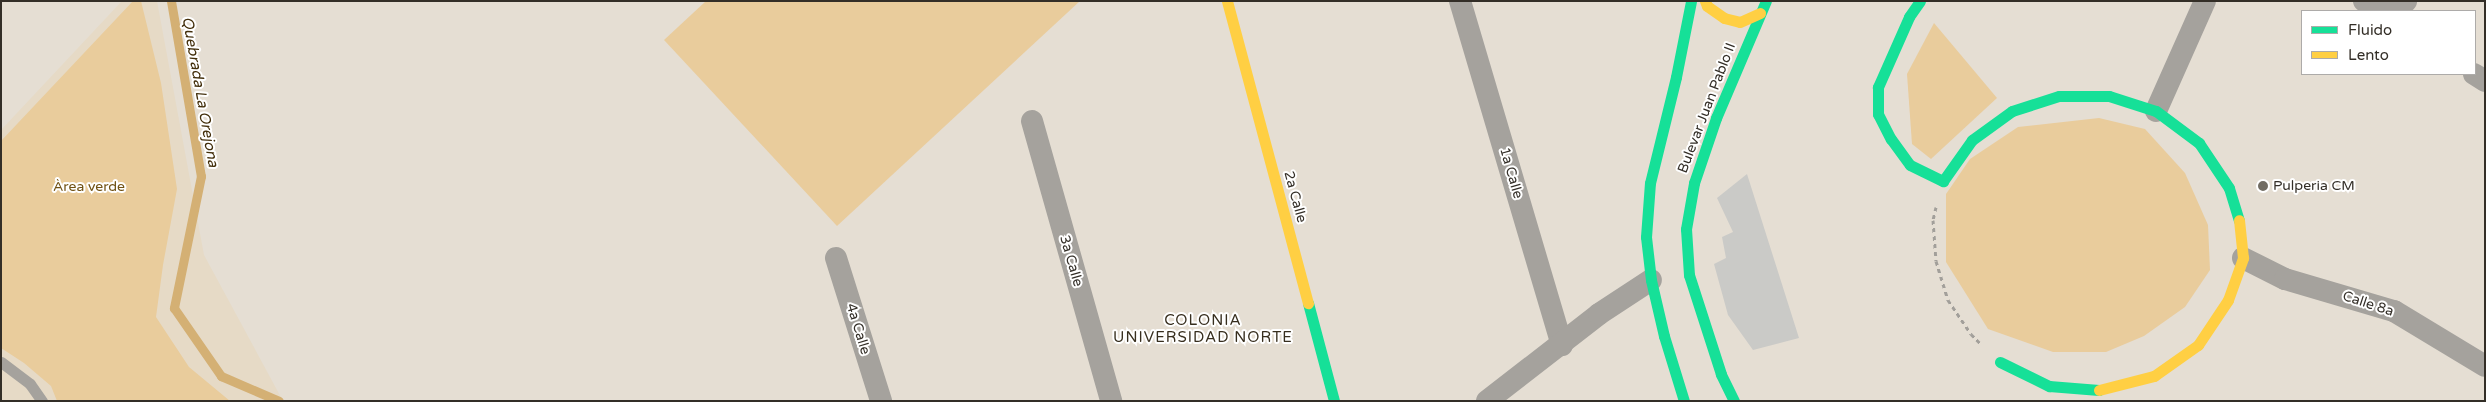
<!DOCTYPE html>
<html>
<head>
<meta charset="utf-8">
<style>
	body { margin:0 }
	#map { position:relative; width:2486px; height:402px; overflow:hidden; background:#e5ded3; font-family:"Varela Round",sans-serif }
	div>[style] { position:absolute }
	.built>* { inset:0; background:#e6dac6 }
	.green>* { inset:0; background:#e9cc9c }
	.stream>* { height:9px; margin:-4.5px; padding:0 4.5px; transform-origin:4.5px; border-radius:4.5px; background:#d4b074 }
	.building>* { inset:0; background:#cacac7 }
	.path>* { height:3px; margin-top:-1.5px; transform-origin:0; background:repeating-linear-gradient(90deg,#a29f9a 0 4px,transparent 0 8px) }
	.lane>* { height:11px; margin:-5.5px; padding:0 5.5px; transform-origin:5.5px; border-radius:5.5px; background:#a5a29d }
	.street>* { height:22px; margin:-11px; padding:0 11px; transform-origin:11px; border-radius:11px; background:#a5a29d }
	.fast>* { height:11px; margin:-5.5px; padding:0 5.5px; transform-origin:5.5px; border-radius:5.5px; background:#16e098 }
	.slow>* { height:11px; margin:-5.5px; padding:0 5.5px; transform-origin:5.5px; border-radius:5.5px; background:#ffcf43 }
	.dots>* { width:14px; height:14px; translate:-50% -50%; box-sizing:border-box; border:2px solid #fff; border-radius:50% }
	span { translate:-50% -50%; white-space:nowrap; text-align:center; line-height:1.15; -webkit-text-stroke:4px #fff; paint-order:stroke }
	.street-label { font-size:14px; color:#332e27 }
	.poi-label { font-size:14px; color:#332e27 }
	.left { translate:0 -50%; text-align:left }
	.park-label { font-size:14px; color:#715214 }
	.water-label { font-size:15px; color:#422e0a; font-style:italic }
	.neighbourhood-label { font-size:15px; color:#372e1e; letter-spacing:1px }
	.frame { position:absolute; inset:0; border:2px solid #332e27; pointer-events:none }
	.legend { position:absolute; left:2301px; top:10px; width:175px; height:65px; box-sizing:border-box; background:#fff; border:1px solid #adaba9; margin:0; padding:6px 9px; list-style:none; font-size:15px; color:#332e27 }
	.legend li { display:flex; align-items:center; gap:10px; height:25px }
	.legend b { width:25px; border:1px solid #adaba9 }
</style>
</head>
<body>
<div id="map">
	<div class="built">
		<i style="clip-path:polygon(122px 1px,157px 1px,204px 255px,283px 401px,1px 401px,1px 130px)"></i>
	</div>
	<div class="green">
		<i style="clip-path:polygon(133px 1px,141px 1px,161px 83px,177px 189px,163px 265px,156px 317px,189px 367px,230px 401px,57px 401px,51px 386px,24px 363px,1px 348px,1px 141px)"></i>
		<i style="clip-path:polygon(706px 1px,1080px 1px,837px 226px,664px 40px)"></i>
		<i style="clip-path:polygon(1934px 23px,1997px 98px,1931px 159px,1912px 144px,1907px 74px)"></i>
		<i style="clip-path:polygon(2099px 118px,2145px 129px,2185px 173px,2208px 225px,2210px 270px,2185px 307px,2144px 336px,2106px 352px,2053px 352px,1988px 329px,1946px 262px,1946px 194px,1970px 159px,2018px 127px)"></i>
	</div>
	<div class="stream">
		<i style="left:171px;top:1px;width:178px;rotate:80.3deg"></i>
		<i style="left:201px;top:176px;width:135px;rotate:101.6deg"></i>
		<i style="left:174px;top:308px;width:83px;rotate:55.3deg"></i>
		<i style="left:221px;top:376px;width:63px;rotate:23.3deg"></i>
	</div>
	<div class="building">
		<i style="clip-path:polygon(1747px 174px,1799px 338px,1753px 350px,1728px 315px,1714px 264px,1726px 258px,1722px 237px,1733px 232px,1717px 198px)"></i>
	</div>
	<div class="path">
		<i style="left:1936px;top:207px;width:13px;rotate:103deg"></i>
		<i style="left:1933px;top:220px;width:41px;rotate:85.8deg"></i>
		<i style="left:1936px;top:261px;width:41px;rotate:72.9deg"></i>
		<i style="left:1948px;top:300px;width:41px;rotate:55.9deg"></i>
		<i style="left:1971px;top:334px;width:13px;rotate:45deg"></i>
	</div>
	<div class="lane">
		<i style="left:1px;top:362px;width:36px;rotate:37deg"></i>
		<i style="left:30px;top:384px;width:21px;rotate:55deg"></i>
	</div>
	<div class="street">
		<i style="left:1460px;top:1px;width:359px;rotate:73.5deg"></i>
		<i style="left:2364px;top:1px;width:21px;rotate:29deg"></i>
		<i style="left:2395px;top:11px;width:15px;rotate:-42deg"></i>
		<i style="left:2474px;top:74px;width:13px;rotate:32deg"></i>
		<i style="left:2156px;top:111px;width:120px;rotate:-66deg"></i>
		<i style="left:1032px;top:121px;width:291px;rotate:74.2deg"></i>
		<i style="left:836px;top:258px;width:150px;rotate:72.5deg"></i>
		<i style="left:2243px;top:258px;width:47px;rotate:26.6deg"></i>
		<i style="left:2285px;top:279px;width:114px;rotate:16.4deg"></i>
		<i style="left:2394px;top:311px;width:106px;rotate:31.1deg"></i>
		<i style="left:1487px;top:401px;width:142px;rotate:-37.8deg"></i>
		<i style="left:1599px;top:314px;width:62px;rotate:-33.2deg"></i>
	</div>
	<div class="fast">
		<i style="left:1920px;top:1px;width:19px;rotate:125deg"></i>
		<i style="left:1909px;top:17px;width:77px;rotate:113.9deg"></i>
		<i style="left:1878px;top:87px;width:27px;rotate:90deg"></i>
		<i style="left:1878px;top:114px;width:28px;rotate:63deg"></i>
		<i style="left:1891px;top:139px;width:32px;rotate:54deg"></i>
		<i style="left:1910px;top:165px;width:37px;rotate:26deg"></i>
		<i style="left:1943px;top:181px;width:50px;rotate:-54.7deg"></i>
		<i style="left:1972px;top:140px;width:49px;rotate:-35.9deg"></i>
		<i style="left:2012px;top:111px;width:49px;rotate:-17.7deg"></i>
		<i style="left:2059px;top:96px;width:50px"></i>
		<i style="left:2109px;top:96px;width:49px;rotate:17.7deg"></i>
		<i style="left:2156px;top:111px;width:54px;rotate:36.7deg"></i>
		<i style="left:2199px;top:143px;width:54px;rotate:56.3deg"></i>
		<i style="left:2229px;top:188px;width:34px;rotate:73deg"></i>
		<i style="left:1308px;top:303px;width:101px;rotate:75.1deg"></i>
		<i style="left:2000px;top:362px;width:55px;rotate:26.1deg"></i>
		<i style="left:2049px;top:386px;width:50px;rotate:4.6deg"></i>
		<i style="left:1684px;top:401px;width:68px;rotate:-107.1deg"></i>
		<i style="left:1664px;top:336px;width:57px;rotate:-103.1deg"></i>
		<i style="left:1651px;top:280px;width:43px;rotate:-96.6deg"></i>
		<i style="left:1646px;top:237px;width:54px;rotate:-85.8deg"></i>
		<i style="left:1650px;top:183px;width:109px;rotate:-76.2deg"></i>
		<i style="left:1676px;top:77px;width:77px;rotate:-78.8deg"></i>
		<i style="left:1734px;top:401px;width:30px;rotate:-116deg"></i>
		<i style="left:1721px;top:374px;width:104px;rotate:-107.9deg"></i>
		<i style="left:1689px;top:275px;width:46px;rotate:-93.7deg"></i>
		<i style="left:1686px;top:229px;width:47px;rotate:-80.1deg"></i>
		<i style="left:1694px;top:183px;width:69px;rotate:-71.3deg"></i>
		<i style="left:1716px;top:118px;width:127px;rotate:-66.9deg"></i>
	</div>
	<div class="slow">
		<i style="left:1227px;top:1px;width:313px;rotate:75deg"></i>
		<i style="left:1705px;top:1px;width:5px;rotate:68deg"></i>
		<i style="left:1707px;top:6px;width:21px;rotate:35deg"></i>
		<i style="left:1724px;top:18px;width:16px;rotate:14deg"></i>
		<i style="left:1740px;top:22px;width:22px;rotate:-24deg"></i>
		<i style="left:2099px;top:390px;width:57px;rotate:-14.3deg"></i>
		<i style="left:2154px;top:376px;width:54px;rotate:-35.2deg"></i>
		<i style="left:2198px;top:345px;width:54px;rotate:-56.3deg"></i>
		<i style="left:2228px;top:300px;width:45px;rotate:-70.3deg"></i>
		<i style="left:2243px;top:258px;width:38px;rotate:-96deg"></i>
	</div>
	<div class="dots">
		<i style="left:2263px;top:186px;background:#716c63"></i>
	</div>
	<div class="street-label">
		<span style="left:1707px;top:108px;rotate:-69deg">Bulevar Juan Pablo II</span>
		<span style="left:1511px;top:173px;rotate:74deg">1a Calle</span>
		<span style="left:1295px;top:197px;rotate:75deg">2a Calle</span>
		<span style="left:1071px;top:261px;rotate:74deg">3a Calle</span>
		<span style="left:2368px;top:304px;rotate:18deg">Calle 8a</span>
		<span style="left:858px;top:329px;rotate:73deg">4a Calle</span>
	</div>
	<div class="poi-label">
		<span class="left" style="left:2273px;top:186px">Pulperia CM</span>
	</div>
	<div class="park-label">
		<span style="left:89px;top:187px">Àrea verde</span>
	</div>
	<div class="water-label">
		<span style="left:200px;top:92px;rotate:80deg">Quebrada La Orejona</span>
	</div>
	<div class="neighbourhood-label">
		<span style="left:1203px;top:329px">COLONIA<br>UNIVERSIDAD NORTE</span>
	</div>
	<div class="frame"></div>
	<ul class="legend">
	<li><b style="height:6px;background:#16e098"></b>Fluido</li>
	<li><b style="height:6px;background:#ffcf43"></b>Lento</li>
	</ul>
</div>
</body>
</html>
